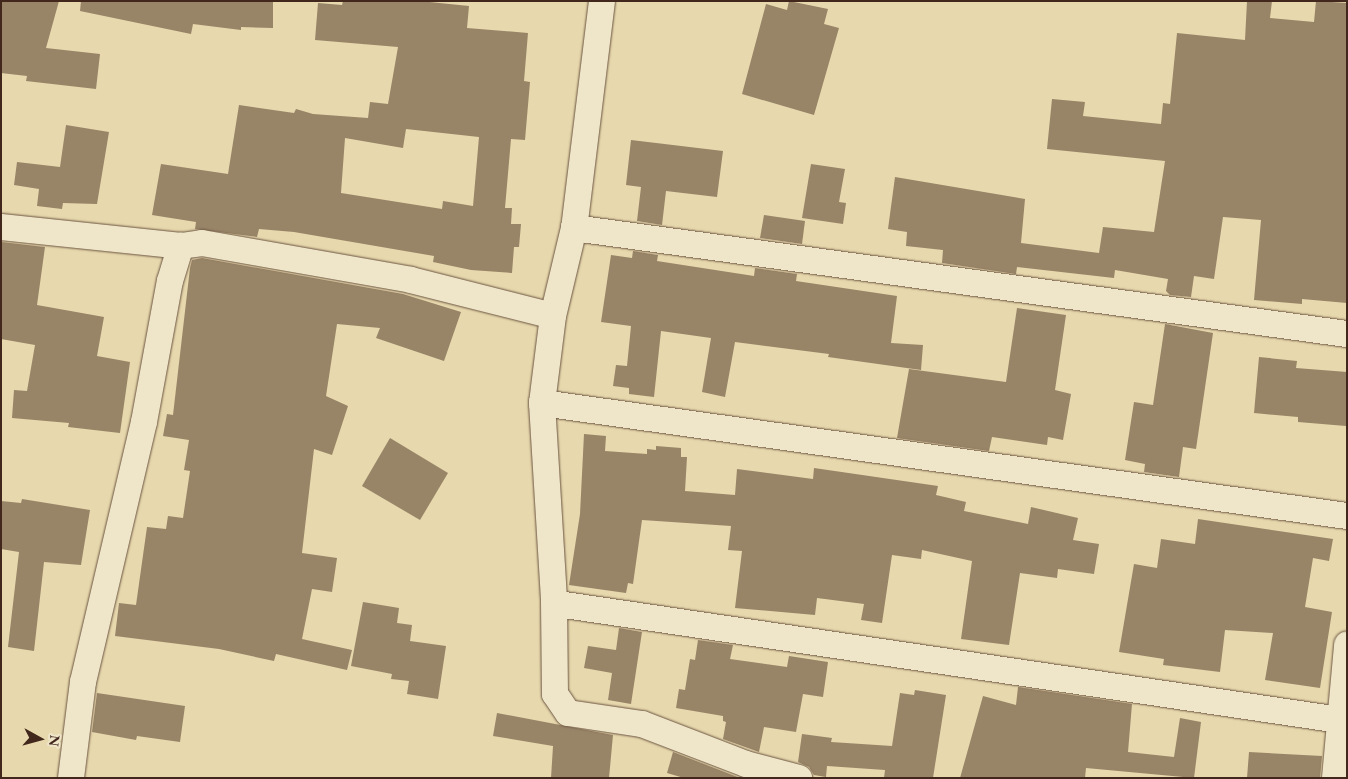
<!DOCTYPE html>
<html>
<head>
<meta charset="utf-8">
<style>
	body { margin:0 }
	#map { position:relative; width:1348px; height:779px; overflow:hidden; background:#e7d8ad; font-family:"EB Garamond",serif }
	div>[style] { position:absolute }
	.building>* { inset:0; background:#988467 }
	.roads { filter:drop-shadow(0 0 1px #6b5440) drop-shadow(0 0 1px #6b5440) }
	.minor>* { height:26px; margin:-13px; padding:0 13px; transform-origin:13px; border-radius:13px; background:#efe6ca }
	span { translate:-50% -50%; white-space:nowrap; text-align:center; line-height:1.15; -webkit-text-stroke:4.5px #efe6ca; paint-order:stroke }
	.frame { position:absolute; inset:0; border:2px solid #42281c; pointer-events:none }
	.north { position:absolute; left:15px; top:714px; width:50px; height:50px; -webkit-text-stroke:4px #efe6ca; paint-order:stroke; rotate:97deg; font-size:14px; font-weight:700; line-height:20px; text-align:center; color:#42281c }
	.north::after { content:''; display:block; margin:auto; width:18px; height:22px; background:#42281c; clip-path:polygon(50% 0,100% 100%,50% 72%,0 100%) }
</style>
</head>
<body>
<div id="map">
	<div class="building">
		<i style="clip-path:polygon(1px 1px,59px 1px,46px 48px,100px 54px,96px 89px,26px 81px,27px 76px,1px 73px)"></i>
		<i style="clip-path:polygon(81px 1px,273px 1px,273px 28px,241px 27px,241px 30px,193px 24px,191px 34px,80px 11px)"></i>
		<i style="clip-path:polygon(evenodd,343px 1px,420px 1px,469px 6px,467px 28px,528px 33px,524px 81px,530px 82px,525px 140px,511px 139px,505px 208px,512px 208px,511px 224px,521px 224px,519px 247px,514px 247px,512px 273px,471px 270px,433px 262px,434px 256px,294px 232px,259px 229px,257px 237px,195px 229px,196px 222px,152px 215px,161px 164px,228px 174px,239px 105px,294px 113px,296px 109px,313px 114px,368px 118px,370px 102px,388px 104px,398px 47px,315px 40px,318px 3px,342px 5px,343px 1px,406px 129px,479px 137px,473px 206px,443px 201px,442px 209px,341px 193px,345px 138px,403px 148px,406px 129px)"></i>
		<i style="clip-path:polygon(789px 1px,828px 9px,824px 24px,839px 28px,814px 115px,742px 94px,766px 4px,787px 10px)"></i>
		<i style="clip-path:polygon(1247px 1px,1272px 1px,1270px 18px,1314px 22px,1316px 1px,1347px 3px,1347px 303px,1302px 299px,1302px 304px,1254px 300px,1261px 220px,1223px 217px,1214px 279px,1194px 276px,1191px 297px,1170px 295px,1166px 291px,1168px 279px,1115px 270px,1114px 278px,1017px 267px,1016px 274px,942px 263px,943px 250px,906px 246px,907px 232px,888px 229px,895px 177px,1025px 199px,1021px 243px,1099px 253px,1103px 227px,1154px 232px,1165px 161px,1047px 149px,1052px 99px,1085px 102px,1083px 116px,1161px 124px,1163px 103px,1170px 104px,1177px 33px,1245px 40px)"></i>
		<i style="clip-path:polygon(66px 125px,109px 132px,97px 204px,63px 203px,62px 209px,37px 206px,39px 189px,14px 185px,17px 162px,60px 167px)"></i>
		<i style="clip-path:polygon(631px 140px,723px 151px,717px 197px,666px 191px,662px 225px,637px 221px,641px 187px,626px 185px)"></i>
		<i style="clip-path:polygon(811px 164px,845px 169px,839px 202px,846px 203px,843px 224px,802px 218px)"></i>
		<i style="clip-path:polygon(764px 215px,805px 221px,802px 244px,760px 238px)"></i>
		<i style="clip-path:polygon(1px 242px,45px 247px,37px 305px,104px 317px,97px 356px,130px 362px,120px 433px,68px 427px,69px 423px,12px 418px,14px 390px,27px 391px,35px 345px,1px 339px)"></i>
		<i style="clip-path:polygon(633px 251px,658px 255px,657px 261px,754px 276px,755px 268px,797px 274px,796px 281px,897px 296px,891px 343px,923px 345px,921px 370px,828px 357px,829px 354px,735px 342px,725px 397px,702px 392px,711px 338px,661px 331px,654px 397px,629px 394px,629px 388px,613px 386px,616px 365px,627px 366px,631px 326px,601px 322px,611px 255px,632px 258px)"></i>
		<i style="clip-path:polygon(202px 258px,403px 294px,461px 312px,444px 361px,376px 338px,380px 328px,337px 324px,326px 396px,348px 406px,332px 455px,314px 449px,302px 553px,337px 558px,332px 592px,312px 589px,302px 639px,352px 650px,347px 670px,276px 654px,274px 661px,219px 649px,115px 636px,119px 603px,136px 605px,147px 527px,166px 529px,168px 516px,183px 518px,190px 471px,184px 470px,189px 440px,163px 436px,167px 414px,173px 415px,190px 268px,192px 260px)"></i>
		<i style="clip-path:polygon(1017px 308px,1066px 315px,1055px 390px,1071px 394px,1063px 440px,1048px 437px,1047px 445px,992px 437px,989px 451px,897px 438px,909px 369px,1006px 382px)"></i>
		<i style="clip-path:polygon(1165px 324px,1213px 333px,1196px 449px,1183px 447px,1179px 477px,1144px 472px,1145px 464px,1125px 460px,1134px 402px,1153px 405px)"></i>
		<i style="clip-path:polygon(1259px 357px,1297px 361px,1296px 368px,1347px 372px,1346px 426px,1298px 422px,1298px 417px,1254px 413px)"></i>
		<i style="clip-path:polygon(584px 434px,606px 436px,605px 451px,647px 454px,647px 449px,656px 450px,656px 446px,681px 448px,681px 457px,687px 457px,685px 491px,735px 495px,737px 469px,813px 479px,814px 468px,938px 486px,936px 495px,966px 502px,964px 511px,1028px 524px,1031px 507px,1078px 518px,1073px 540px,1099px 544px,1094px 574px,1058px 569px,1057px 578px,1020px 573px,1009px 645px,961px 639px,972px 561px,922px 550px,921px 559px,892px 555px,882px 623px,861px 620px,864px 604px,817px 598px,815px 615px,735px 608px,742px 551px,728px 550px,731px 526px,642px 520px,633px 584px,628px 583px,626px 593px,569px 585px,580px 514px)"></i>
		<i style="clip-path:polygon(390px 438px,448px 473px,420px 520px,362px 486px)"></i>
		<i style="clip-path:polygon(22px 499px,90px 510px,81px 565px,44px 562px,34px 651px,8px 647px,19px 552px,1px 549px,1px 501px,21px 503px)"></i>
		<i style="clip-path:polygon(1198px 519px,1333px 539px,1329px 561px,1313px 558px,1305px 607px,1332px 612px,1320px 688px,1265px 680px,1273px 633px,1225px 630px,1220px 672px,1163px 665px,1164px 659px,1119px 652px,1134px 564px,1157px 568px,1161px 539px,1195px 544px)"></i>
		<i style="clip-path:polygon(363px 602px,399px 608px,397px 623px,412px 625px,410px 641px,446px 646px,438px 699px,407px 694px,409px 681px,391px 679px,392px 674px,351px 666px)"></i>
		<i style="clip-path:polygon(619px 628px,642px 632px,631px 704px,608px 700px,612px 673px,584px 668px,588px 646px,616px 650px)"></i>
		<i style="clip-path:polygon(698px 640px,733px 645px,730px 659px,787px 667px,789px 656px,828px 662px,823px 697px,803px 694px,796px 732px,764px 727px,759px 752px,723px 739px,726px 722px,723px 721px,723px 716px,676px 708px,679px 689px,685px 690px,690px 659px,695px 660px)"></i>
		<i style="clip-path:polygon(1018px 687px,1132px 704px,1128px 752px,1174px 757px,1180px 718px,1201px 722px,1194px 778px,1086px 768px,1085px 778px,960px 778px,983px 696px,1016px 705px)"></i>
		<i style="clip-path:polygon(915px 690px,946px 695px,933px 778px,884px 778px,885px 770px,827px 766px,826px 777px,814px 775px,809px 767px,798px 762px,802px 734px,832px 738px,831px 742px,892px 746px,900px 693px,914px 695px)"></i>
		<i style="clip-path:polygon(97px 693px,185px 706px,180px 742px,137px 736px,136px 740px,92px 732px)"></i>
		<i style="clip-path:polygon(497px 713px,613px 735px,609px 778px,551px 778px,553px 746px,493px 736px)"></i>
		<i style="clip-path:polygon(673px 752px,740px 778px,684px 778px,667px 773px)"></i>
		<i style="clip-path:polygon(1249px 752px,1322px 756px,1320px 778px,1247px 778px)"></i>
	</div>
	<div class="roads">
		<div class="minor">
			<i style="left:602px;top:1px;width:229px;rotate:97deg"></i>
			<i style="left:574px;top:228px;width:90px;rotate:103.4deg"></i>
			<i style="left:553px;top:316px;width:88px;rotate:97.2deg"></i>
			<i style="left:542px;top:403px;width:198px;rotate:86.5deg"></i>
			<i style="left:554px;top:601px;width:93px;rotate:89.4deg"></i>
			<i style="left:555px;top:694px;width:23px;rotate:56deg"></i>
			<i style="left:568px;top:713px;width:75px;rotate:8.5deg"></i>
			<i style="left:642px;top:724px;width:111px;rotate:21deg"></i>
			<i style="left:746px;top:764px;width:55px;rotate:14.8deg"></i>
			<i style="left:1px;top:227px;width:181px;rotate:6deg"></i>
			<i style="left:181px;top:246px;width:21px;rotate:-8deg"></i>
			<i style="left:202px;top:243px;width:212px;rotate:10deg"></i>
			<i style="left:411px;top:280px;width:146px;rotate:14.2deg"></i>
			<i style="left:574px;top:228px;width:780px;rotate:7.81deg"></i>
			<i style="left:542px;top:403px;width:813px;rotate:7.99deg"></i>
			<i style="left:554px;top:601px;width:5px;rotate:37deg"></i>
			<i style="left:558px;top:604px;width:791px;rotate:8.44deg"></i>
			<i style="left:71px;top:778px;width:97px;rotate:-82.9deg"></i>
			<i style="left:83px;top:682px;width:267px;rotate:-76.8deg"></i>
			<i style="left:144px;top:422px;width:143px;rotate:-79.6deg"></i>
			<i style="left:170px;top:281px;width:37px;rotate:-73deg"></i>
			<i style="left:1335px;top:778px;width:134px;rotate:-84.8deg"></i>
		</div>
	</div>
	<div class="frame"></div>
	<div class="north">N</div>
</div>
</body>
</html>
